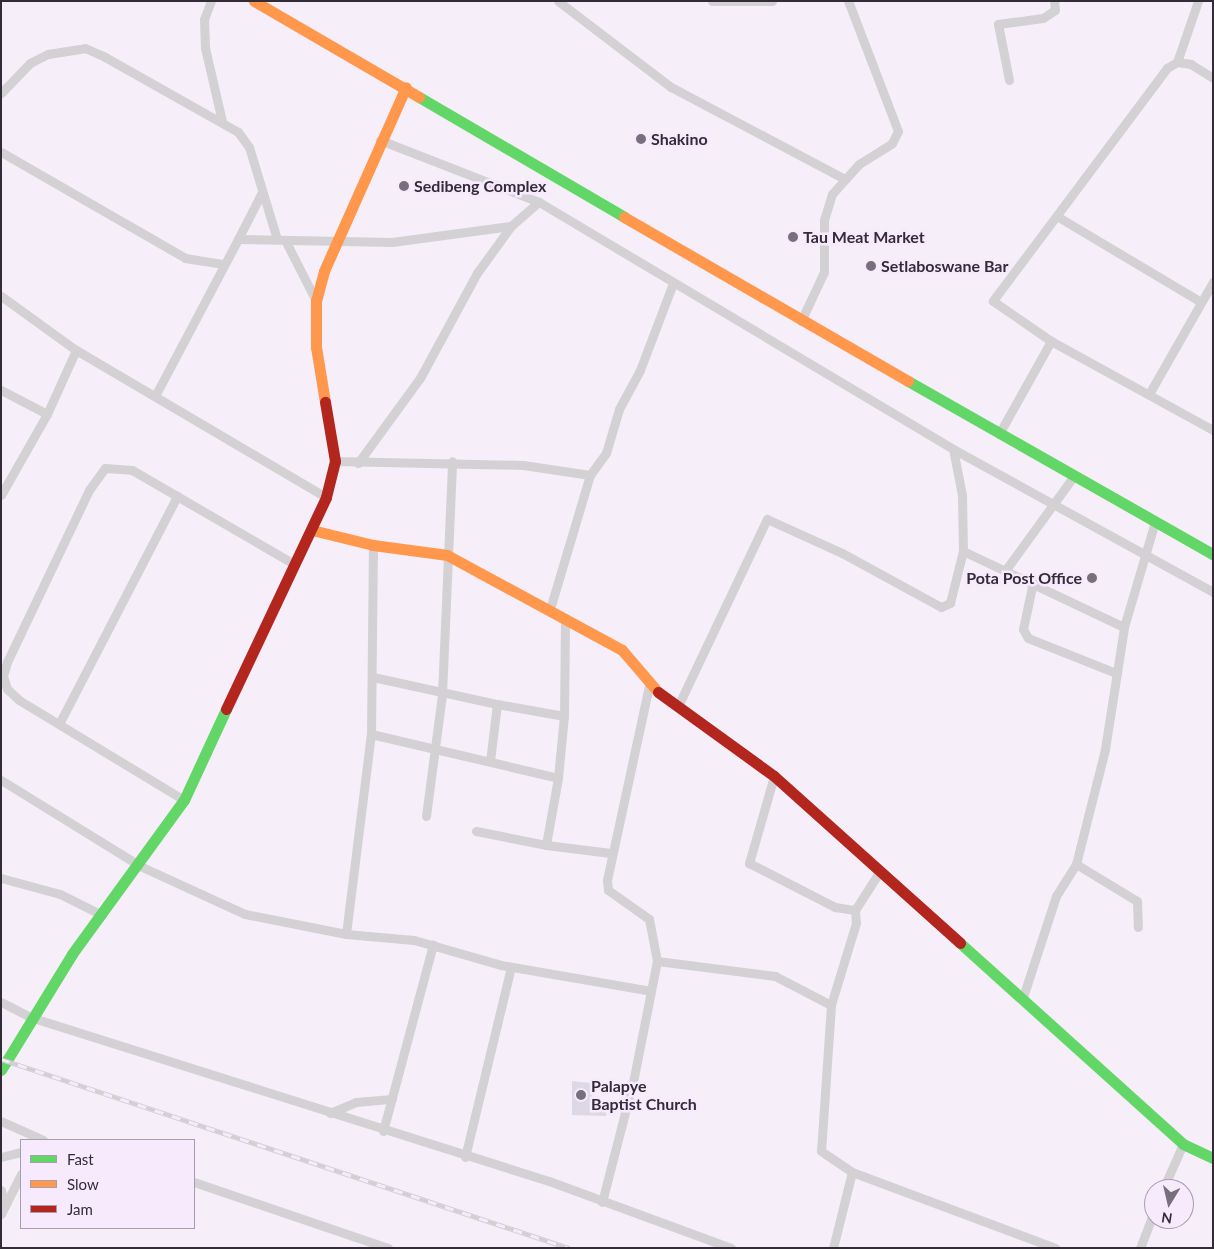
<!DOCTYPE html>
<html>
<head>
<meta charset="utf-8">
<style>
	body { margin:0 }
	#map { position:relative; width:1214px; height:1249px; overflow:hidden; background:#f6eef9; font-family:Lato,sans-serif }
	div>[style] { position:absolute }
	.building>* { inset:0; background:#dcd8e6 }
	.street>* { height:9px; margin:-4.5px; padding:0 4.5px; transform-origin:4.5px; border-radius:4.5px; background:#d4d1d4 }
	.fast>* { height:11px; margin:-5.5px; padding:0 5.5px; transform-origin:5.5px; border-radius:5.5px; background:#63d668 }
	.slow>* { height:11px; margin:-5.5px; padding:0 5.5px; transform-origin:5.5px; border-radius:5.5px; background:#ff974d }
	.jam>* { height:11px; margin:-5.5px; padding:0 5.5px; transform-origin:5.5px; border-radius:5.5px; background:#b3261e }
	.rail>* { height:5px; margin-top:-2.5px; transform-origin:0; background:repeating-linear-gradient(90deg,#f7eafd 0 9px,#d1cfd2 0 18px); box-sizing:border-box; border-block:1px solid #d1cfd2 }
	.dots>* { width:14px; height:14px; translate:-50% -50%; box-sizing:border-box; border:2px solid #f7eafd; border-radius:50% }
	span { translate:-50% -50%; white-space:nowrap; text-align:center; line-height:1.15; -webkit-text-stroke:5px #f7eafd; paint-order:stroke }
	.poi-label { font-size:16px; color:#342b38; font-weight:700 }
	.left { translate:0 -50%; text-align:left }
	.right { translate:-100% -50%; text-align:right }
	.frame { position:absolute; inset:0; border:2px solid #342b38; pointer-events:none }
	.legend { position:absolute; left:20px; top:1139px; width:175px; height:90px; box-sizing:border-box; background:#f7eafd; border:1px solid #a99eae; margin:0; padding:6px 9px; list-style:none; font-size:15px; color:#342b38 }
	.legend li { display:flex; align-items:center; gap:10px; height:25px }
	.legend b { width:25px; border:1px solid #a99eae }
	.north { position:absolute; left:1144px; top:1179px; width:50px; height:50px; box-sizing:border-box; background:#f7eafd; border:1px solid #a99eae; border-radius:50%; rotate:189deg; font-size:14px; font-weight:700; line-height:20px; text-align:center; color:#342b38 }
	.north::after { content:''; display:block; margin:auto; width:18px; height:22px; background:#786f7c; clip-path:polygon(50% 0,100% 100%,50% 72%,0 100%) }
</style>
</head>
<body>
<div id="map">
	<div class="building">
		<i style="clip-path:polygon(572px 1081px,590px 1083px,592px 1099px,608px 1101px,606px 1116px,572px 1115px)"></i>
	</div>
	<div class="street">
		<i style="left:211px;top:1px;width:19px;rotate:111deg"></i>
		<i style="left:204px;top:19px;width:29px;rotate:88deg"></i>
		<i style="left:205px;top:48px;width:75px;rotate:76.9deg"></i>
		<i style="left:558px;top:1px;width:142px;rotate:37.3deg"></i>
		<i style="left:671px;top:87px;width:195px;rotate:27.9deg"></i>
		<i style="left:712px;top:1px;width:60px"></i>
		<i style="left:1177px;top:62px;width:65px;rotate:-71deg"></i>
		<i style="left:1213px;top:78px;width:26px;rotate:-148deg"></i>
		<i style="left:1191px;top:64px;width:14px;rotate:-172deg"></i>
		<i style="left:1177px;top:62px;width:12px;rotate:149deg"></i>
		<i style="left:1167px;top:68px;width:291px;rotate:126.8deg"></i>
		<i style="left:993px;top:301px;width:70px;rotate:34.6deg"></i>
		<i style="left:1051px;top:341px;width:185px;rotate:28.8deg"></i>
		<i style="left:1009px;top:80px;width:57px;rotate:-101.1deg"></i>
		<i style="left:998px;top:24px;width:45px;rotate:-7.6deg"></i>
		<i style="left:1043px;top:18px;width:14px;rotate:-34deg"></i>
		<i style="left:1055px;top:10px;width:9px;rotate:-96deg"></i>
		<i style="left:1px;top:93px;width:42px;rotate:-46deg"></i>
		<i style="left:30px;top:63px;width:20px;rotate:-27deg"></i>
		<i style="left:48px;top:54px;width:37px;rotate:-9deg"></i>
		<i style="left:85px;top:48px;width:22px;rotate:24deg"></i>
		<i style="left:105px;top:57px;width:153px;rotate:29.4deg"></i>
		<i style="left:238px;top:132px;width:19px;rotate:54deg"></i>
		<i style="left:249px;top:147px;width:96px;rotate:73.1deg"></i>
		<i style="left:380px;top:140px;width:171px;rotate:21.3deg"></i>
		<i style="left:539px;top:202px;width:482px;rotate:30.8deg"></i>
		<i style="left:953px;top:449px;width:297px;rotate:28.8deg"></i>
		<i style="left:1px;top:152px;width:212px;rotate:29.9deg"></i>
		<i style="left:185px;top:258px;width:36px;rotate:9deg"></i>
		<i style="left:1060px;top:218px;width:164px;rotate:30.8deg"></i>
		<i style="left:238px;top:239px;width:51px;rotate:-62.9deg"></i>
		<i style="left:286px;top:242px;width:66px;rotate:63deg"></i>
		<i style="left:1px;top:296px;width:92px;rotate:35.8deg"></i>
		<i style="left:76px;top:350px;width:290px;rotate:30.5deg"></i>
		<i style="left:801px;top:321px;width:54px;rotate:-64.9deg"></i>
		<i style="left:824px;top:272px;width:52px;rotate:-90deg"></i>
		<i style="left:824px;top:220px;width:27px;rotate:-73deg"></i>
		<i style="left:832px;top:194px;width:40px;rotate:-48deg"></i>
		<i style="left:859px;top:164px;width:39px;rotate:-32deg"></i>
		<i style="left:892px;top:143px;width:13px;rotate:-63deg"></i>
		<i style="left:898px;top:131px;width:139px;rotate:-111deg"></i>
		<i style="left:1px;top:390px;width:52px;rotate:27.6deg"></i>
		<i style="left:1149px;top:394px;width:129px;rotate:-60.3deg"></i>
		<i style="left:155px;top:396px;width:178px;rotate:-62.1deg"></i>
		<i style="left:238px;top:239px;width:154px;rotate:1.1deg"></i>
		<i style="left:392px;top:242px;width:120px;rotate:-7.7deg"></i>
		<i style="left:999px;top:434px;width:107px;rotate:-60.8deg"></i>
		<i style="left:953px;top:449px;width:47px;rotate:78.9deg"></i>
		<i style="left:962px;top:495px;width:56px;rotate:89deg"></i>
		<i style="left:335px;top:461px;width:188px;rotate:1.2deg"></i>
		<i style="left:523px;top:465px;width:68px;rotate:8.5deg"></i>
		<i style="left:358px;top:463px;width:105px;rotate:-53.9deg"></i>
		<i style="left:420px;top:378px;width:119px;rotate:-61.5deg"></i>
		<i style="left:477px;top:273px;width:58px;rotate:-54.1deg"></i>
		<i style="left:511px;top:226px;width:37px;rotate:-41deg"></i>
		<i style="left:1px;top:495px;width:93px;rotate:-60.4deg"></i>
		<i style="left:47px;top:414px;width:70px;rotate:-65.6deg"></i>
		<i style="left:1007px;top:568px;width:112px;rotate:-54deg"></i>
		<i style="left:1033px;top:582px;width:48px;rotate:102deg"></i>
		<i style="left:1023px;top:629px;width:10px;rotate:61deg"></i>
		<i style="left:1028px;top:638px;width:95px;rotate:21.7deg"></i>
		<i style="left:550px;top:609px;width:140px;rotate:-73.4deg"></i>
		<i style="left:590px;top:475px;width:27px;rotate:-54deg"></i>
		<i style="left:606px;top:453px;width:46px;rotate:-73.5deg"></i>
		<i style="left:619px;top:409px;width:44px;rotate:-61.7deg"></i>
		<i style="left:640px;top:370px;width:93px;rotate:-69.2deg"></i>
		<i style="left:373px;top:677px;width:127px;rotate:12.3deg"></i>
		<i style="left:497px;top:704px;width:57px;rotate:97deg"></i>
		<i style="left:497px;top:704px;width:68px;rotate:10.2deg"></i>
		<i style="left:679px;top:704px;width:205px;rotate:-64.6deg"></i>
		<i style="left:767px;top:519px;width:82px;rotate:24.4deg"></i>
		<i style="left:842px;top:553px;width:113px;rotate:28.6deg"></i>
		<i style="left:941px;top:607px;width:10px;rotate:-24deg"></i>
		<i style="left:950px;top:603px;width:54px;rotate:-76deg"></i>
		<i style="left:963px;top:551px;width:178px;rotate:25.3deg"></i>
		<i style="left:59px;top:724px;width:257px;rotate:-62.6deg"></i>
		<i style="left:371px;top:734px;width:192px;rotate:13.2deg"></i>
		<i style="left:558px;top:778px;width:68px;rotate:100.2deg"></i>
		<i style="left:546px;top:845px;width:65px;rotate:7deg"></i>
		<i style="left:774px;top:776px;width:91px;rotate:106deg"></i>
		<i style="left:749px;top:863px;width:97px;rotate:27.1deg"></i>
		<i style="left:835px;top:907px;width:20px;rotate:9deg"></i>
		<i style="left:558px;top:778px;width:62px;rotate:-84.5deg"></i>
		<i style="left:564px;top:716px;width:98px;rotate:-89.4deg"></i>
		<i style="left:1px;top:780px;width:163px;rotate:31.7deg"></i>
		<i style="left:140px;top:866px;width:115px;rotate:24.6deg"></i>
		<i style="left:245px;top:914px;width:103px;rotate:11.2deg"></i>
		<i style="left:346px;top:934px;width:68px;rotate:5deg"></i>
		<i style="left:414px;top:940px;width:91px;rotate:16deg"></i>
		<i style="left:501px;top:965px;width:152px;rotate:9.8deg"></i>
		<i style="left:184px;top:800px;width:193px;rotate:-148.8deg"></i>
		<i style="left:19px;top:700px;width:16px;rotate:-137deg"></i>
		<i style="left:7px;top:689px;width:14px;rotate:-107deg"></i>
		<i style="left:3px;top:676px;width:15px;rotate:-74deg"></i>
		<i style="left:7px;top:662px;width:191px;rotate:-64.5deg"></i>
		<i style="left:89px;top:490px;width:27px;rotate:-54deg"></i>
		<i style="left:105px;top:468px;width:27px;rotate:4deg"></i>
		<i style="left:132px;top:470px;width:187px;rotate:30.1deg"></i>
		<i style="left:426px;top:816px;width:123px;rotate:-82.5deg"></i>
		<i style="left:442px;top:694px;width:233px;rotate:-87.5deg"></i>
		<i style="left:476px;top:831px;width:71px;rotate:11.3deg"></i>
		<i style="left:1076px;top:864px;width:71px;rotate:31.2deg"></i>
		<i style="left:1137px;top:901px;width:26px;rotate:88deg"></i>
		<i style="left:880px;top:871px;width:46px;rotate:122.7deg"></i>
		<i style="left:855px;top:910px;width:13px;rotate:86deg"></i>
		<i style="left:856px;top:923px;width:86px;rotate:107deg"></i>
		<i style="left:831px;top:1005px;width:146px;rotate:93.9deg"></i>
		<i style="left:821px;top:1151px;width:37px;rotate:34deg"></i>
		<i style="left:852px;top:1172px;width:217px;rotate:20.5deg"></i>
		<i style="left:1px;top:878px;width:61px;rotate:15.2deg"></i>
		<i style="left:60px;top:894px;width:47px;rotate:26.6deg"></i>
		<i style="left:346px;top:934px;width:202px;rotate:-82.9deg"></i>
		<i style="left:371px;top:734px;width:189px;rotate:-89.4deg"></i>
		<i style="left:657px;top:961px;width:119px;rotate:7.2deg"></i>
		<i style="left:775px;top:976px;width:63px;rotate:27.4deg"></i>
		<i style="left:1023px;top:997px;width:106px;rotate:-71.9deg"></i>
		<i style="left:1056px;top:896px;width:38px;rotate:-58deg"></i>
		<i style="left:1076px;top:864px;width:119px;rotate:-75.8deg"></i>
		<i style="left:1105px;top:749px;width:123px;rotate:-81.1deg"></i>
		<i style="left:1124px;top:627px;width:106px;rotate:-73.6deg"></i>
		<i style="left:1px;top:1002px;width:33px;rotate:27deg"></i>
		<i style="left:30px;top:1017px;width:544px;rotate:17.54deg"></i>
		<i style="left:549px;top:1181px;width:194px;rotate:20.2deg"></i>
		<i style="left:330px;top:1113px;width:28px;rotate:-23deg"></i>
		<i style="left:356px;top:1102px;width:36px;rotate:-5deg"></i>
		<i style="left:1px;top:1121px;width:46px;rotate:24.3deg"></i>
		<i style="left:383px;top:1131px;width:193px;rotate:-75deg"></i>
		<i style="left:1px;top:1157px;width:21px;rotate:-14deg"></i>
		<i style="left:465px;top:1157px;width:195px;rotate:-76.4deg"></i>
		<i style="left:194px;top:1182px;width:205px;rotate:18.8deg"></i>
		<i style="left:1163px;top:1189px;width:49px;rotate:-66deg"></i>
		<i style="left:1px;top:1190px;width:16px;rotate:76deg"></i>
		<i style="left:602px;top:1202px;width:129px;rotate:-75.6deg"></i>
		<i style="left:634px;top:1077px;width:118px;rotate:-78.8deg"></i>
		<i style="left:657px;top:961px;width:43px;rotate:-100.8deg"></i>
		<i style="left:649px;top:919px;width:50px;rotate:-144.7deg"></i>
		<i style="left:608px;top:890px;width:10px;rotate:-96deg"></i>
		<i style="left:607px;top:880px;width:199px;rotate:-77.8deg"></i>
		<i style="left:1px;top:1214px;width:45px;rotate:-63.4deg"></i>
		<i style="left:833px;top:1248px;width:78px;rotate:-76deg"></i>
		<i style="left:1140px;top:1248px;width:40px;rotate:-69deg"></i>
	</div>
	<div class="fast">
		<i style="left:419px;top:97px;width:238px;rotate:30.3deg"></i>
		<i style="left:908px;top:381px;width:351px;rotate:29.6deg"></i>
		<i style="left:960px;top:943px;width:300px;rotate:42deg"></i>
		<i style="left:1183px;top:1144px;width:33px;rotate:25deg"></i>
		<i style="left:1px;top:1070px;width:136px;rotate:-58.5deg"></i>
		<i style="left:72px;top:954px;width:190px;rotate:-54deg"></i>
		<i style="left:184px;top:800px;width:100px;rotate:-65.2deg"></i>
	</div>
	<div class="slow">
		<i style="left:254px;top:1px;width:191px;rotate:30.2deg"></i>
		<i style="left:624px;top:217px;width:328px;rotate:30deg"></i>
		<i style="left:325px;top:402px;width:56px;rotate:-99.3deg"></i>
		<i style="left:316px;top:347px;width:46px;rotate:-90deg"></i>
		<i style="left:316px;top:301px;width:31px;rotate:-75deg"></i>
		<i style="left:324px;top:271px;width:201px;rotate:-66deg"></i>
		<i style="left:312px;top:530px;width:63px;rotate:13.8deg"></i>
		<i style="left:373px;top:545px;width:75px;rotate:7.7deg"></i>
		<i style="left:447px;top:555px;width:199px;rotate:28.5deg"></i>
		<i style="left:622px;top:650px;width:55px;rotate:49.4deg"></i>
	</div>
	<div class="jam">
		<i style="left:658px;top:692px;width:143px;rotate:35.9deg"></i>
		<i style="left:774px;top:776px;width:250px;rotate:41.9deg"></i>
		<i style="left:226px;top:709px;width:234px;rotate:-64.7deg"></i>
		<i style="left:326px;top:497px;width:37px;rotate:-76deg"></i>
		<i style="left:335px;top:461px;width:60px;rotate:-99.6deg"></i>
	</div>
	<div class="rail">
		<i style="left:1px;top:1059px;width:599px;rotate:18.4deg"></i>
	</div>
	<div class="dots">
		<i style="left:641px;top:139px;background:#786f7c"></i>
		<i style="left:404px;top:186px;background:#786f7c"></i>
		<i style="left:793px;top:237px;background:#786f7c"></i>
		<i style="left:871px;top:266px;background:#786f7c"></i>
		<i style="left:1092px;top:578px;background:#786f7c"></i>
		<i style="left:581px;top:1095px;background:#786f7c"></i>
	</div>
	<div class="poi-label">
		<span class="left" style="left:651px;top:139px">Shakino</span>
		<span class="left" style="left:414px;top:186px">Sedibeng Complex</span>
		<span class="left" style="left:803px;top:237px">Tau Meat Market</span>
		<span class="left" style="left:881px;top:266px">Setlaboswane Bar</span>
		<span class="right" style="left:1082px;top:578px">Pota Post Office</span>
		<span class="left" style="left:591px;top:1095px">Palapye<br>Baptist Church</span>
	</div>
	<div class="frame"></div>
	<ul class="legend">
	<li><b style="height:6px;background:#63d668"></b>Fast</li>
	<li><b style="height:6px;background:#ff974d"></b>Slow</li>
	<li><b style="height:6px;background:#b3261e"></b>Jam</li>
	</ul>
	<div class="north">N</div>
</div>
</body>
</html>
